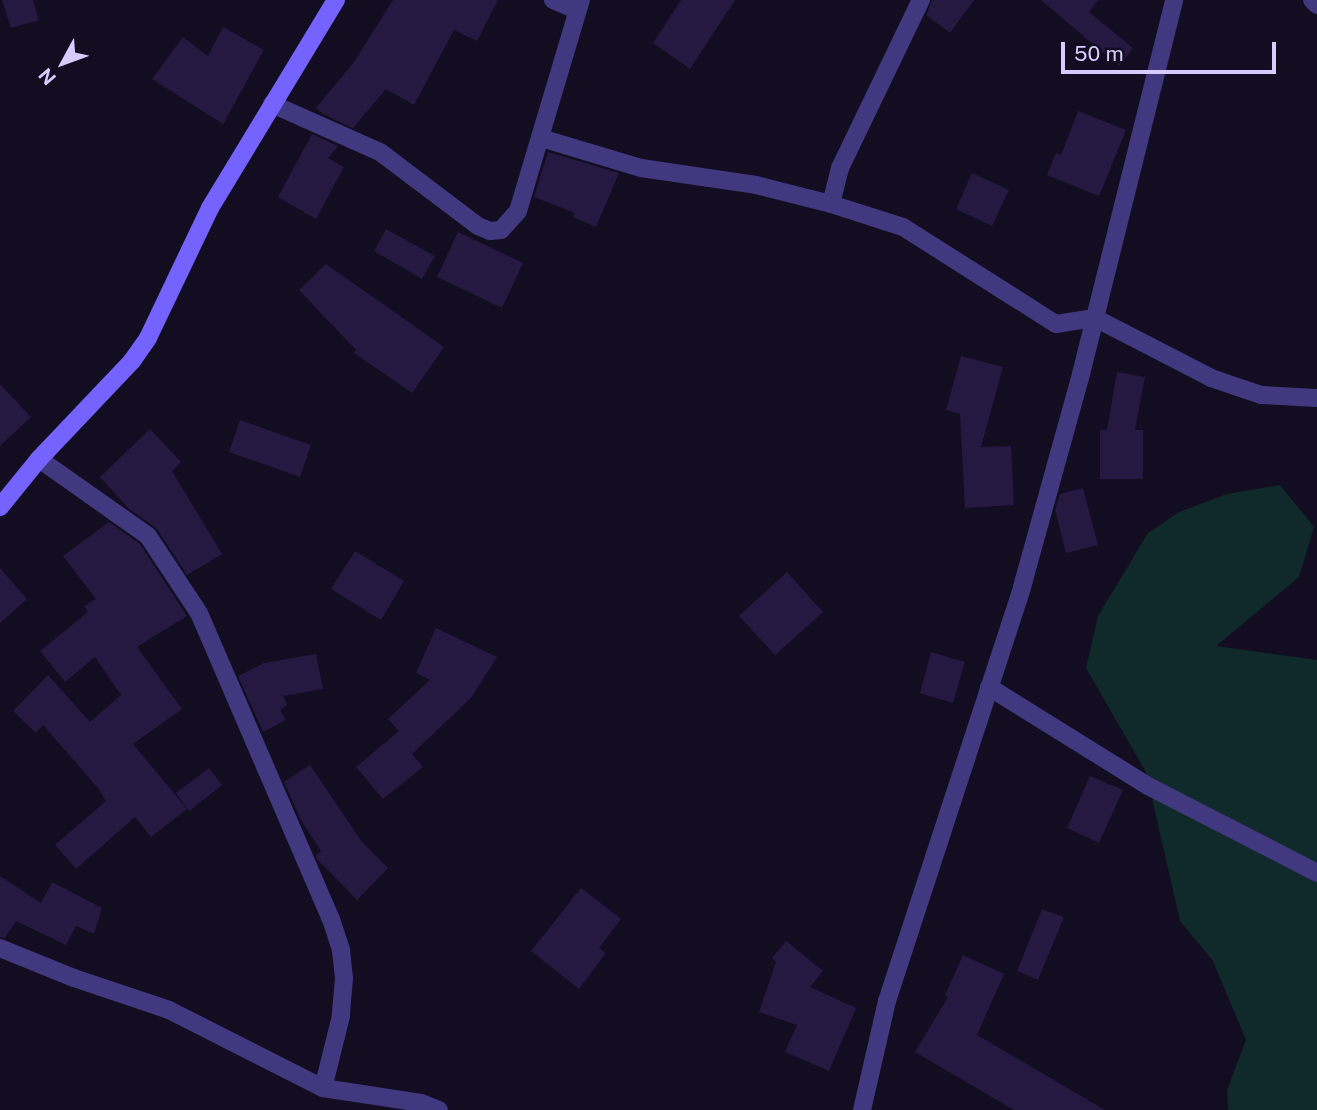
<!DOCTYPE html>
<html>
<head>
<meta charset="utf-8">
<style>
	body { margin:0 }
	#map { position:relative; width:1317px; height:1110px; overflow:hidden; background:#120d20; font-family:"Public Sans",sans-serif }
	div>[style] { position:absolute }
	.green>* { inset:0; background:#10292a }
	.building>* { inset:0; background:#251941 }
	.street>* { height:18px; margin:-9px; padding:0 9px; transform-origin:9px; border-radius:9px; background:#41387f }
	.secondary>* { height:18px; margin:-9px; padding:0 9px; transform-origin:9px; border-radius:9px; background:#7563ff }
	span { translate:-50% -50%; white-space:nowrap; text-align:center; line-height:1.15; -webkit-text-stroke:5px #120d20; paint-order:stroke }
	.north { position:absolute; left:28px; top:28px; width:70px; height:70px; -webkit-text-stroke:5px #120d20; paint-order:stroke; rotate:229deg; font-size:19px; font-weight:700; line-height:28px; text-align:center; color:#d6ccff }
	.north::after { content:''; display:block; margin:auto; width:24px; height:32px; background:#d6ccff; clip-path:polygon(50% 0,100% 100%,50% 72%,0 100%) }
	.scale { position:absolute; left:1061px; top:42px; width:215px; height:32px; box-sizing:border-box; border:4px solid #d6ccff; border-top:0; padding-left:9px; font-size:21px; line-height:24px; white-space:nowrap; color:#d6ccff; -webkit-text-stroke:5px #120d20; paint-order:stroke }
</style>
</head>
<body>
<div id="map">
	<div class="green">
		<i style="clip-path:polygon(1280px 485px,1314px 527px,1299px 577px,1216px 646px,1317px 660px,1317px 1110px,1228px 1110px,1227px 1090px,1246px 1040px,1213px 961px,1180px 921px,1146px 772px,1086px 668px,1098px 616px,1148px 533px,1179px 512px,1227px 494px)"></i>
	</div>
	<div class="building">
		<i style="clip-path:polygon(2px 0,33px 0,39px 20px,11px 28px)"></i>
		<i style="clip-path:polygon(393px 0,498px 0,477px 41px,454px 30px,414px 105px,386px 89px,353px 128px,323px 114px,316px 108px,354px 62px)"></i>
		<i style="clip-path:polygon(681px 0,735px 0,690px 69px,653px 43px)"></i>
		<i style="clip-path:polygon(932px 0,974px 0,950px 33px,926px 15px)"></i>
		<i style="clip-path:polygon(1041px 0,1098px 0,1089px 12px,1133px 48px,1119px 66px)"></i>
		<i style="clip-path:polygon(223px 27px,264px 50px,223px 124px,152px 79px,183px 37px,208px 56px)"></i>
		<i style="clip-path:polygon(1078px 111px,1126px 130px,1099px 196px,1047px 175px,1056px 153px,1061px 155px)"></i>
		<i style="clip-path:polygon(312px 134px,338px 146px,328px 158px,344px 167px,316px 219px,278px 197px)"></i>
		<i style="clip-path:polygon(548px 152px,619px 173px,596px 227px,573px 217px,575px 213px,534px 197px)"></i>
		<i style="clip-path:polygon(972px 173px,1009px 190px,992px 226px,956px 209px)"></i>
		<i style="clip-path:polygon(386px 229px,435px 256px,422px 279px,374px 251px)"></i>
		<i style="clip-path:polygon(458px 232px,523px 263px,502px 308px,437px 277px)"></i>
		<i style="clip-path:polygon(326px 264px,444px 347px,412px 393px,354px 353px,356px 350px,299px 290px)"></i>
		<i style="clip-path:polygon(961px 356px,1003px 367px,981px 447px,1011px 446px,1014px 505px,965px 508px,960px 414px,946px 410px)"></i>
		<i style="clip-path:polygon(1117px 372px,1145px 377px,1135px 430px,1143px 430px,1143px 479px,1100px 479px,1100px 430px,1107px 430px)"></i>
		<i style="clip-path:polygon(0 384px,31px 417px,0 446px)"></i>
		<i style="clip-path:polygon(240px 420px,311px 445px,300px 477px,229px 452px)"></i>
		<i style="clip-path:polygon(150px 429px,181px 462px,172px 471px,222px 554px,187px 575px,157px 529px,128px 508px,100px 477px)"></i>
		<i style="clip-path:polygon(1083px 488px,1098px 545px,1066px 553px,1055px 510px,1060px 494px)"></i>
		<i style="clip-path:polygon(109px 522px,140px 544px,187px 616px,137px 647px,182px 709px,133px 744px,187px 809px,151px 837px,135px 817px,76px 869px,55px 845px,106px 801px,98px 788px,43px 725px,36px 733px,13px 711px,48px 675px,90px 722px,121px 695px,95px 657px,65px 682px,40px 651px,88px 612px,84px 606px,96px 599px,63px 556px)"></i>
		<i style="clip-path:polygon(355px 551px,404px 581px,381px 620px,331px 589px)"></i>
		<i style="clip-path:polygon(0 568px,27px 599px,0 623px)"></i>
		<i style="clip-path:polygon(787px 572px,823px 612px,775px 655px,739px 616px)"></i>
		<i style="clip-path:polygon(436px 628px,497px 657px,471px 698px,412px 754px,423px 767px,383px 799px,356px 767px,399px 731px,388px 719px,430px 680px,416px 673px)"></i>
		<i style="clip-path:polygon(931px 652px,965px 662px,953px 703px,920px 693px)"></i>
		<i style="clip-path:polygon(316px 654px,323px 689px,283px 696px,287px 705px,280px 710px,286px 720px,263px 732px,238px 676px,264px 663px)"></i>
		<i style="clip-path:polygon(310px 765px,362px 842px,388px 868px,357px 900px,317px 859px,316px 855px,321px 851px,301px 820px,284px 782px)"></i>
		<i style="clip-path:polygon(209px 768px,222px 785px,189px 811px,176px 793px)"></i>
		<i style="clip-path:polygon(1090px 776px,1123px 790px,1099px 843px,1067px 828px)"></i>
		<i style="clip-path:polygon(0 876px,41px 903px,52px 882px,102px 908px,94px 934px,76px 926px,66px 945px,16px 921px,5px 938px,0 937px)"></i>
		<i style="clip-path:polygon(581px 888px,621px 919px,599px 948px,606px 953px,579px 989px,531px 951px)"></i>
		<i style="clip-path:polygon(1042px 909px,1064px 917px,1038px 980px,1017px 971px)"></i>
		<i style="clip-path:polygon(786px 941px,823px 971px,810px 987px,856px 1008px,829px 1071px,785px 1052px,797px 1025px,759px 1012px,776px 962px,772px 958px)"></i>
		<i style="clip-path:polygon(963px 955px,1004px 974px,977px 1035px,1105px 1110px,1014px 1110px,915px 1052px,948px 997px,945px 995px)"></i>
	</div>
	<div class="street">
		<i style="left:553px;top:0;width:26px;rotate:23deg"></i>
		<i style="left:1312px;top:0;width:7px;rotate:45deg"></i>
		<i style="left:272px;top:104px;width:118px;rotate:24deg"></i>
		<i style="left:380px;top:152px;width:123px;rotate:37.1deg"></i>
		<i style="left:478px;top:226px;width:13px;rotate:23deg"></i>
		<i style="left:490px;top:231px;width:11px;rotate:-5deg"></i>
		<i style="left:501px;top:230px;width:25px;rotate:-48deg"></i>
		<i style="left:518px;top:211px;width:220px;rotate:-73.4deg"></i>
		<i style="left:541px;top:138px;width:104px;rotate:16.7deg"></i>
		<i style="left:641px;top:168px;width:116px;rotate:8.4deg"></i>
		<i style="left:756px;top:185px;width:77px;rotate:14.2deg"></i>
		<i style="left:831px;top:204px;width:76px;rotate:17.7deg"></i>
		<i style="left:903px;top:227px;width:181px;rotate:32.4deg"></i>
		<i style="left:1056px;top:324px;width:39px;rotate:-9deg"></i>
		<i style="left:1095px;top:318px;width:131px;rotate:27.3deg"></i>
		<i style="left:1211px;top:378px;width:53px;rotate:18.8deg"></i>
		<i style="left:1261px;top:395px;width:56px;rotate:3.1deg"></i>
		<i style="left:831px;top:204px;width:37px;rotate:-76deg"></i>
		<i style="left:840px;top:168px;width:187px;rotate:-64.3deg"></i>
		<i style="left:39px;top:459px;width:133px;rotate:35.2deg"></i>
		<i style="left:148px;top:536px;width:92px;rotate:56.5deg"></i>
		<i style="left:199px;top:613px;width:333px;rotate:66.7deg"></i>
		<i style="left:331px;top:919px;width:33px;rotate:72deg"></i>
		<i style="left:341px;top:950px;width:28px;rotate:84deg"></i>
		<i style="left:344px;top:978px;width:38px;rotate:95deg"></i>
		<i style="left:341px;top:1016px;width:74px;rotate:104deg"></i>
		<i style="left:989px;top:687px;width:187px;rotate:31.9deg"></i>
		<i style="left:1148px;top:786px;width:190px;rotate:27.2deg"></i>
		<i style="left:0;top:948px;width:80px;rotate:22.1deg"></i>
		<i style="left:74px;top:978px;width:100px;rotate:18.6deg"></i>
		<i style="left:169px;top:1010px;width:173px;rotate:26.9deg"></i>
		<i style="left:323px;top:1088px;width:99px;rotate:8.7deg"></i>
		<i style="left:421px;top:1103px;width:19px;rotate:21deg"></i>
		<i style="left:862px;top:1110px;width:112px;rotate:-77.1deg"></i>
		<i style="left:887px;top:1001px;width:435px;rotate:-71.9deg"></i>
		<i style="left:1022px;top:587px;width:221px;rotate:-74.5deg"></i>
		<i style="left:1081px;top:374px;width:385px;rotate:-76deg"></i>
	</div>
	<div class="secondary">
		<i style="left:0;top:507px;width:62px;rotate:-50.9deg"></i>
		<i style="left:39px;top:459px;width:135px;rotate:-46.5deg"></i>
		<i style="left:132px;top:361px;width:28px;rotate:-55deg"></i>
		<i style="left:148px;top:338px;width:144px;rotate:-64.5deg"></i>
		<i style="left:210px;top:208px;width:243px;rotate:-58.8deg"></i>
	</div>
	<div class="north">N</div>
	<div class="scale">50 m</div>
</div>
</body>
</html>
